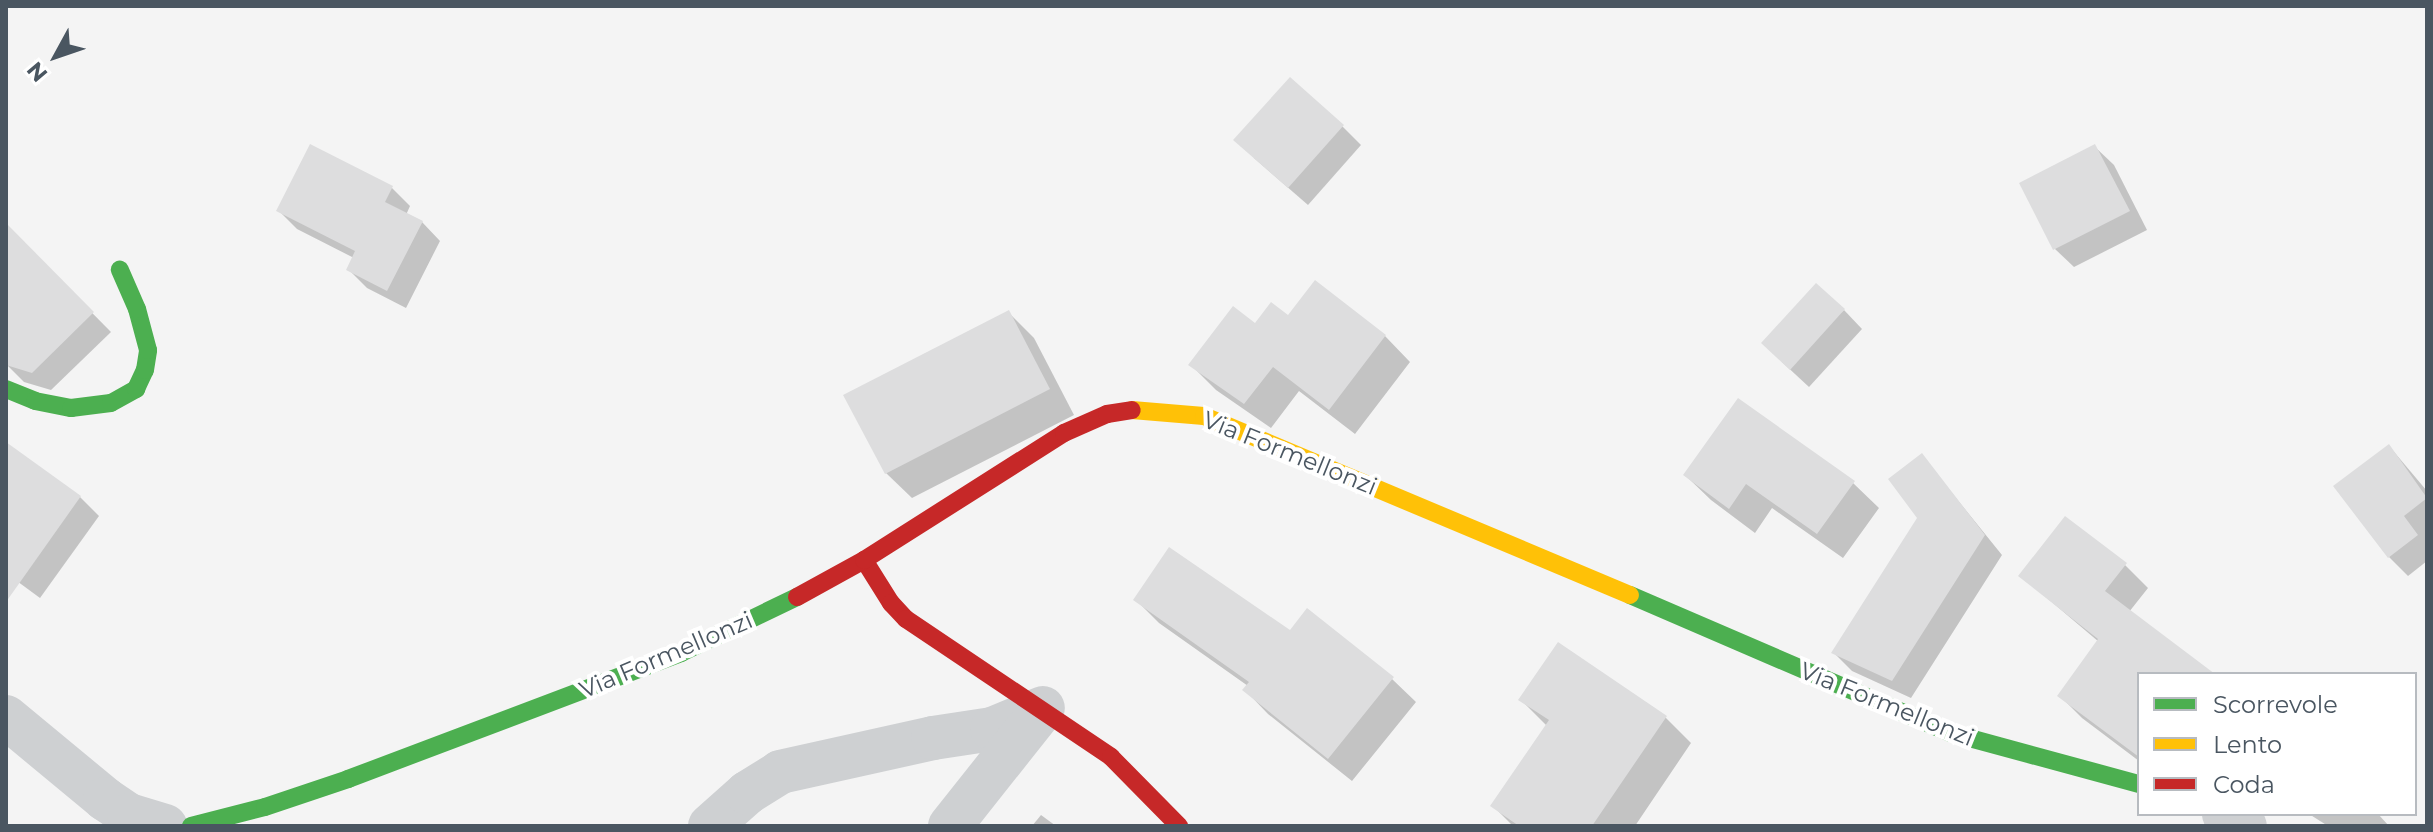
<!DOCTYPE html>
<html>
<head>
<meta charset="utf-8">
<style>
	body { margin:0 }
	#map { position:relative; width:2433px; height:832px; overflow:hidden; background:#f4f4f4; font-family:Montserrat,sans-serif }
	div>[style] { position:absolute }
	.shadow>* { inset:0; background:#0003 }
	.building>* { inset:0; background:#ddddde }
	.street>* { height:44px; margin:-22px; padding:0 22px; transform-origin:22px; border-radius:22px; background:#ced0d2 }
	.fast>* { height:18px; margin:-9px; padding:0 9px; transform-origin:9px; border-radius:9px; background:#4caf50 }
	.slow>* { height:18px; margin:-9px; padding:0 9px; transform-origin:9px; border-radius:9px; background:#ffc107 }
	.jam>* { height:18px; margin:-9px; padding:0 9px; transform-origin:9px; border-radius:9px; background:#c62828 }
	span { translate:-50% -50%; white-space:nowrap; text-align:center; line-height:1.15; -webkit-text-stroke:8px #fff; paint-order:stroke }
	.street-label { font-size:24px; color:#4a5661 }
	.frame { position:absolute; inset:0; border:8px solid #4a5661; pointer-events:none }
	.legend { position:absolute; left:2137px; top:672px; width:280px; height:144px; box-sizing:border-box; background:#fff; border:2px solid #b7bbc0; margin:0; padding:10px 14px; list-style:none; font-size:24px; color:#4a5661 }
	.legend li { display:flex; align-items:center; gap:16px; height:40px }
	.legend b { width:40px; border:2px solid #b7bbc0 }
	.north { position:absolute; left:16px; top:16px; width:80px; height:80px; -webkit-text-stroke:6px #fff; paint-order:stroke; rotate:230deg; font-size:22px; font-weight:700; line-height:32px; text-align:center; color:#4a5661 }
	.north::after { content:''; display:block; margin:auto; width:28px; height:36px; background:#4a5661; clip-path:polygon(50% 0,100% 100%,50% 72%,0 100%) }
</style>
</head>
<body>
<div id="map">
	<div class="shadow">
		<i style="clip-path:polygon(1342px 126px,1361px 145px,1308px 205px,1254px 158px)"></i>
		<i style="clip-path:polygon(2095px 147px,2114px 165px,2147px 230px,2074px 267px,2055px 249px)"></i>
		<i style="clip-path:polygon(392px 188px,410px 206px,406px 215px,422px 222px,440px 241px,406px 308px,367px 288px,348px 269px,354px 258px,297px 229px,278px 210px)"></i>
		<i style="clip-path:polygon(23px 243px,111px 332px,51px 390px,24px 382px,6px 364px,6px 260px)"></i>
		<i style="clip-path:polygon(1844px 310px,1862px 329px,1809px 387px,1782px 362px)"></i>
		<i style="clip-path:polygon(1008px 312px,1034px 338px,1074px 415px,912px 498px,886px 473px)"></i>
		<i style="clip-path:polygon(1288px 318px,1385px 336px,1410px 362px,1355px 434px,1299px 391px,1271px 428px,1216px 390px,1191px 365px,1255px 326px)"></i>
		<i style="clip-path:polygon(2389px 446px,2427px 491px,2427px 561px,2408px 576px,2389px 557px)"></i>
		<i style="clip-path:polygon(6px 452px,80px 497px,99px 516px,40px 598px,6px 573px)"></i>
		<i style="clip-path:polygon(1922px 456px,2002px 555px,1911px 698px,1852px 671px,1834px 653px,1919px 518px)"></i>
		<i style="clip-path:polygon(1685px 475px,1853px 483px,1879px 508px,1843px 558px,1772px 508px,1755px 533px,1711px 500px)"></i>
		<i style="clip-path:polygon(2125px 565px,2148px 588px,2129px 612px,2208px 674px,2139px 674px,2139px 761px,2082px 718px,2059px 695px,2099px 642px,2021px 576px)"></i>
		<i style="clip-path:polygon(1135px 599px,1291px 633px,1392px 679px,1416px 702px,1352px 781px,1268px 714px,1245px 690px,1248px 686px,1159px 623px)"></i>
		<i style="clip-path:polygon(1558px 644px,1666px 718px,1691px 743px,1635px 826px,1513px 826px,1493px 806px,1547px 726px,1521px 700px)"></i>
		<i style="clip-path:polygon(2309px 814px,2378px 814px,2389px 826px,2328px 826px)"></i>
		<i style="clip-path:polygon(1041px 815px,1056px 826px,1032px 826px)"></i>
	</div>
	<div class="building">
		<i style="clip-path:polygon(1290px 77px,1344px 125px,1288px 188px,1233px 140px)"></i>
		<i style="clip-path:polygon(310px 144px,393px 186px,385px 202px,423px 221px,387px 291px,346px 270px,355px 251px,276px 211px)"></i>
		<i style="clip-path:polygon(2095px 144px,2130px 211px,2053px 250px,2019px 183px)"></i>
		<i style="clip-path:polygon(6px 223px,94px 312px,32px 373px,6px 365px)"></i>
		<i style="clip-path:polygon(1315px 280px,1386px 335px,1329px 410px,1273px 367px,1244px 404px,1188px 365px,1233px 306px,1255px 323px,1271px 302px,1288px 315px)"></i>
		<i style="clip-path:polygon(1816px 283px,1845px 309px,1790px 370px,1761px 343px)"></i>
		<i style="clip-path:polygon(1009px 310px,1050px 389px,885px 474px,843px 395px)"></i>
		<i style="clip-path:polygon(1738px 398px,1855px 481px,1817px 534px,1746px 484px,1729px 509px,1683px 475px)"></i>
		<i style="clip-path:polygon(6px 442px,81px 496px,6px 602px)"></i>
		<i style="clip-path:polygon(2389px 444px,2427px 498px,2404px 516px,2418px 535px,2388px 558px,2333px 486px)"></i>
		<i style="clip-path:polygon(1922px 453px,1985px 535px,1892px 681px,1831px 653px,1917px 518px,1888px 479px)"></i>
		<i style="clip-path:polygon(2065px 516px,2127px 563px,2105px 591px,2215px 674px,2139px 674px,2139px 757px,2057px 696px,2098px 639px,2018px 576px)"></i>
		<i style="clip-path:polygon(1169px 547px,1290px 630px,1307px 608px,1394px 677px,1328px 759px,1242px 690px,1249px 682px,1133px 600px)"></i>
		<i style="clip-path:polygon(1558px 642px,1667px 716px,1592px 826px,1519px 826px,1490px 806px,1549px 720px,1518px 700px)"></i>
	</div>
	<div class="street">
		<i style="left:6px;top:717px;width:129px;rotate:39.6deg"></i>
		<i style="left:105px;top:799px;width:29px;rotate:34deg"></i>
		<i style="left:129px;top:815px;width:38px;rotate:17deg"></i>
		<i style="left:2224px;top:814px;width:24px;rotate:30deg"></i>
		<i style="left:710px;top:826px;width:50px;rotate:-41.7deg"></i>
		<i style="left:747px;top:793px;width:39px;rotate:-32deg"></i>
		<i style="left:780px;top:772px;width:157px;rotate:-12.5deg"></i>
		<i style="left:933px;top:738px;width:60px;rotate:-8.7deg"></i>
		<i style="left:992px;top:729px;width:55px;rotate:-22.4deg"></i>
		<i style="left:950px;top:826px;width:148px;rotate:-51.6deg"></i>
	</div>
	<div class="fast">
		<i style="left:6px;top:389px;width:31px;rotate:22deg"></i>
		<i style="left:35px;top:401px;width:37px;rotate:11deg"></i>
		<i style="left:71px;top:408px;width:40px;rotate:-7.1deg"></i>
		<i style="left:111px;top:403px;width:29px;rotate:-29deg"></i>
		<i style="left:136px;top:389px;width:21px;rotate:-65deg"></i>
		<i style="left:145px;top:370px;width:20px;rotate:-81deg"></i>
		<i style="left:148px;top:350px;width:42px;rotate:-105deg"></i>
		<i style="left:137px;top:309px;width:43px;rotate:-113.6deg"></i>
		<i style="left:1630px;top:595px;width:349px;rotate:23.3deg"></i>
		<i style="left:1951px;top:733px;width:195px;rotate:15.2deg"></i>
		<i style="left:191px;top:826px;width:76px;rotate:-14.4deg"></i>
		<i style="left:265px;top:807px;width:88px;rotate:-18.6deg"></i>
		<i style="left:348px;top:779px;width:356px;rotate:-20.7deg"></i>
		<i style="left:681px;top:653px;width:129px;rotate:-25.8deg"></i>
	</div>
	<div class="slow">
		<i style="left:1132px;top:410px;width:72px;rotate:4.8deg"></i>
		<i style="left:1204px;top:416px;width:462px;rotate:22.8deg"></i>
	</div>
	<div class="jam">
		<i style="left:864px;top:560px;width:51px;rotate:57.9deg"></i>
		<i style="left:891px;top:603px;width:22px;rotate:47deg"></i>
		<i style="left:906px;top:619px;width:247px;rotate:33.9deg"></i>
		<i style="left:1111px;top:757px;width:97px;rotate:45.4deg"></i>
		<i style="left:797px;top:597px;width:77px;rotate:-28.9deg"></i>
		<i style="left:864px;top:560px;width:237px;rotate:-32.4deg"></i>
		<i style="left:1064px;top:433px;width:47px;rotate:-23.8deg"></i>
		<i style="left:1107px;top:414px;width:25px;rotate:-9deg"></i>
	</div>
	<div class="street-label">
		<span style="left:1290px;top:453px;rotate:22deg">Via Formellonzi</span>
		<span style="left:666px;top:655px;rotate:-23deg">Via Formellonzi</span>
		<span style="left:1887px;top:704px;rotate:22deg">Via Formellonzi</span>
	</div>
	<div class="frame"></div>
	<ul class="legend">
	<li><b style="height:10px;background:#4caf50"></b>Scorrevole</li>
	<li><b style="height:10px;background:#ffc107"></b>Lento</li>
	<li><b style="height:10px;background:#c62828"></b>Coda</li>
	</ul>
	<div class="north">N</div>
</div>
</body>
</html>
